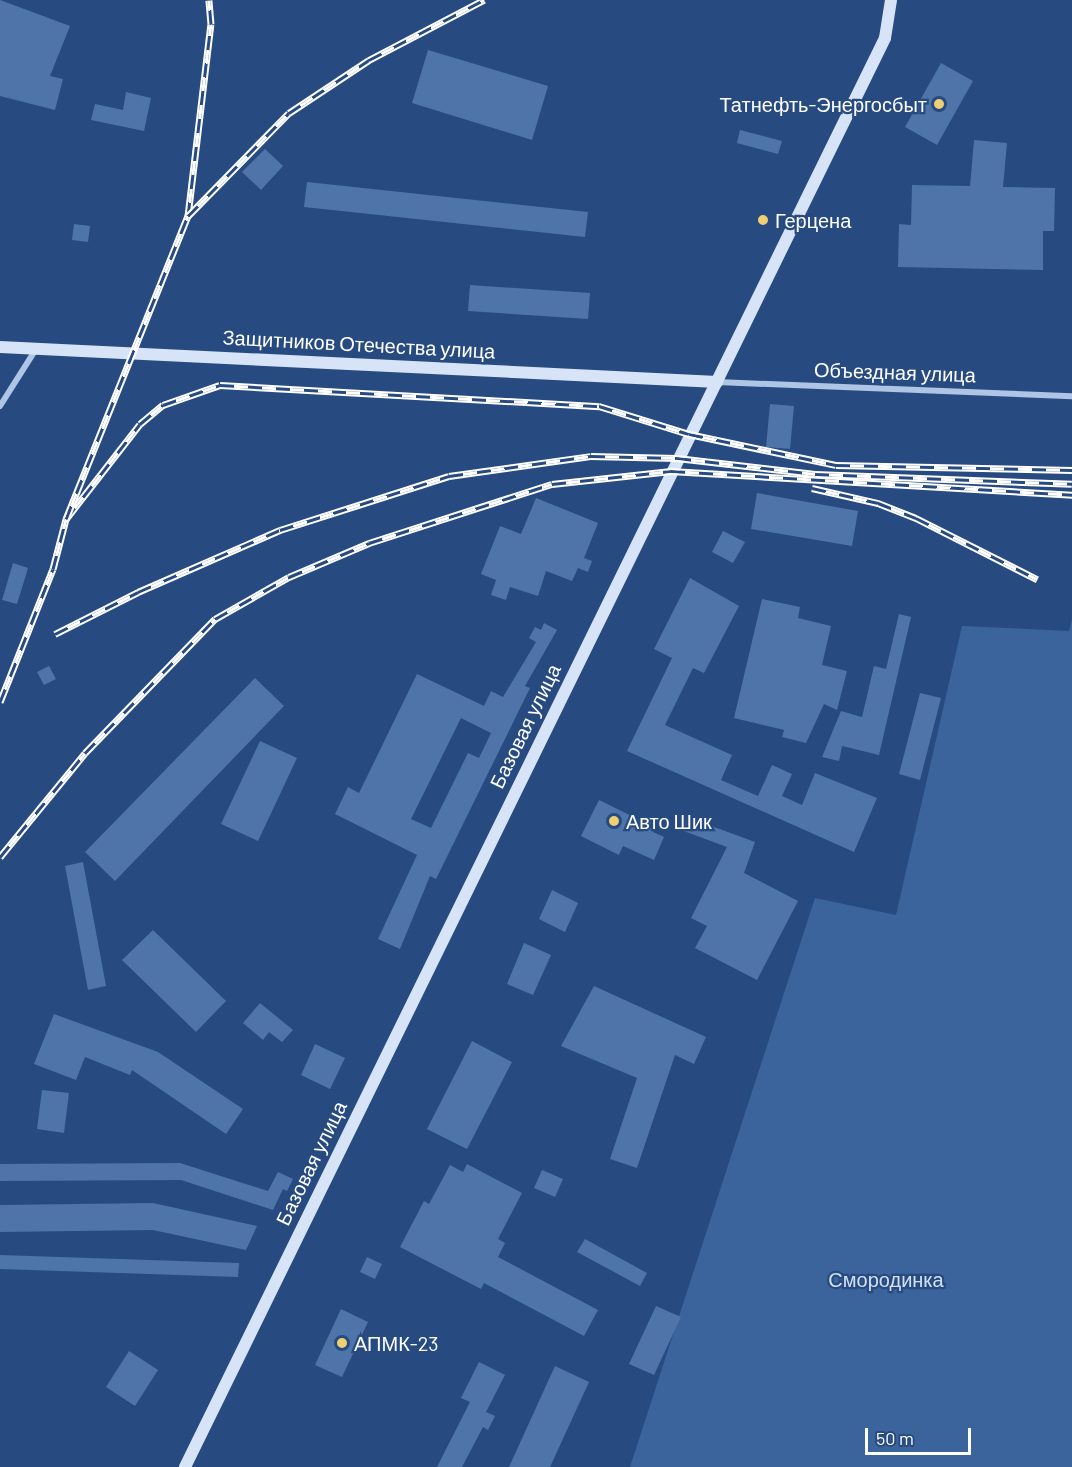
<!DOCTYPE html>
<html>
<head>
<meta charset="utf-8">
<style>
	body { margin:0 }
	#map { position:relative; width:1072px; height:1467px; overflow:hidden; background:#274b80; font-family:Barlow,sans-serif }
	div>[style] { position:absolute }
	.green>* { inset:0; background:#3b649d }
	.building>* { inset:0; background:#4f74a9 }
	.street>* { height:6px; margin:-3px; padding:0 3px; transform-origin:3px; border-radius:3px; background:#aec5e6 }
	.secondary>* { height:12px; margin:-6px; padding:0 6px; transform-origin:6px; border-radius:6px; background:#d7e3f6 }
	.rail>* { height:7px; margin-top:-3.5px; transform-origin:0; background:repeating-linear-gradient(90deg,#274b80 0 14px,#fff 0 28px); box-sizing:border-box; border-block:2px solid #fff }
	.dots>* { width:16px; height:16px; translate:-50% -50%; box-sizing:border-box; border:3px solid #274b80; border-radius:50% }
	span { translate:-50% -50%; white-space:nowrap; text-align:center; line-height:1.15; -webkit-text-stroke:4.5px #274b80; paint-order:stroke }
	.poi-label { font-size:20px; color:#fff }
	.right { translate:-100% -50%; text-align:right }
	.left { translate:0 -50%; text-align:left }
	.street-label { font-size:20px; color:#fff }
	.park-label { font-size:20px; color:#d1e0f5 }
	.scale { position:absolute; left:865px; top:1428px; width:106px; height:27px; box-sizing:border-box; border:3px solid #fff; border-top:0; padding-left:8px; font-size:18px; line-height:21px; white-space:nowrap; color:#fff; -webkit-text-stroke:4px #274b80; paint-order:stroke }
</style>
</head>
<body>
<div id="map">
	<div class="green">
		<i style="clip-path:polygon(1072px 619px,1072px 1467px,630px 1467px,815px 898px,896px 915px,962px 626px,1069px 631px)"></i>
	</div>
	<div class="building">
		<i style="clip-path:polygon(0 0,70px 26px,50px 76px,63px 79px,55px 110px,0 96px)"></i>
		<i style="clip-path:polygon(428px 50px,548px 86px,532px 140px,412px 103px)"></i>
		<i style="clip-path:polygon(941px 63px,973px 81px,937px 145px,905px 127px)"></i>
		<i style="clip-path:polygon(126px 92px,151px 98px,144px 131px,91px 120px,95px 104px,123px 110px)"></i>
		<i style="clip-path:polygon(740px 130px,782px 141px,778px 154px,737px 143px)"></i>
		<i style="clip-path:polygon(974px 140px,1007px 143px,1003px 187px,1055px 188px,1054px 231px,1043px 231px,1043px 270px,898px 267px,899px 224px,911px 225px,912px 185px,970px 186px)"></i>
		<i style="clip-path:polygon(265px 149px,283px 166px,261px 190px,242px 172px)"></i>
		<i style="clip-path:polygon(307px 182px,588px 212px,585px 237px,304px 207px)"></i>
		<i style="clip-path:polygon(74px 224px,90px 226px,88px 242px,72px 240px)"></i>
		<i style="clip-path:polygon(470px 285px,590px 293px,588px 319px,468px 311px)"></i>
		<i style="clip-path:polygon(770px 404px,794px 406px,790px 449px,766px 447px)"></i>
		<i style="clip-path:polygon(757px 493px,858px 511px,852px 546px,751px 529px)"></i>
		<i style="clip-path:polygon(536px 498px,598px 523px,584px 558px,592px 561px,588px 572px,578px 568px,572px 581px,546px 571px,538px 596px,510px 587px,506px 600px,491px 595px,496px 580px,481px 574px,500px 526px,521px 534px)"></i>
		<i style="clip-path:polygon(723px 531px,745px 542px,733px 563px,712px 552px)"></i>
		<i style="clip-path:polygon(13px 563px,28px 568px,17px 604px,2px 600px)"></i>
		<i style="clip-path:polygon(690px 578px,739px 606px,704px 673px,693px 668px,665px 725px,732px 755px,721px 780px,758px 796px,772px 765px,792px 774px,782px 796px,802px 805px,815px 773px,877px 798px,854px 852px,627px 751px,672px 658px,654px 649px)"></i>
		<i style="clip-path:polygon(762px 599px,800px 607px,798px 618px,831px 626px,822px 665px,847px 671px,837px 710px,824px 704px,806px 743px,782px 737px,784px 730px,734px 718px)"></i>
		<i style="clip-path:polygon(899px 614px,911px 617px,879px 755px,842px 746px,839px 761px,822px 757px,841px 711px,862px 717px,874px 666px,886px 669px)"></i>
		<i style="clip-path:polygon(evenodd,544px 623px,557px 630px,525px 686px,530px 688px,436px 879px,430px 876px,400px 949px,378px 939px,417px 855px,335px 814px,348px 787px,359px 793px,417px 674px,484px 706px,491px 691px,503px 697px,536px 642px,529px 638px,535px 627px,541px 630px,544px 623px,461px 718px,491px 733px,479px 758px,468px 753px,431px 828px,411px 819px,461px 718px)"></i>
		<i style="clip-path:polygon(49px 666px,56px 679px,44px 685px,37px 672px)"></i>
		<i style="clip-path:polygon(255px 678px,284px 706px,115px 881px,85px 852px)"></i>
		<i style="clip-path:polygon(920px 693px,941px 698px,920px 780px,899px 774px)"></i>
		<i style="clip-path:polygon(260px 741px,297px 758px,258px 841px,221px 824px)"></i>
		<i style="clip-path:polygon(599px 800px,644px 822px,646px 817px,657px 822px,653px 832px,664px 837px,654px 860px,623px 846px,619px 855px,581px 836px)"></i>
		<i style="clip-path:polygon(687px 817px,755px 842px,744px 873px,798px 901px,757px 980px,695px 948px,707px 926px,691px 918px,727px 847px,681px 830px)"></i>
		<i style="clip-path:polygon(83px 862px,106px 986px,88px 990px,65px 866px)"></i>
		<i style="clip-path:polygon(552px 890px,578px 903px,565px 932px,539px 919px)"></i>
		<i style="clip-path:polygon(153px 930px,226px 1001px,196px 1032px,122px 960px)"></i>
		<i style="clip-path:polygon(524px 943px,551px 955px,533px 995px,507px 984px)"></i>
		<i style="clip-path:polygon(594px 986px,706px 1037px,694px 1064px,675px 1055px,637px 1168px,610px 1159px,637px 1078px,561px 1046px)"></i>
		<i style="clip-path:polygon(260px 1003px,293px 1030px,282px 1042px,269px 1032px,263px 1040px,243px 1023px)"></i>
		<i style="clip-path:polygon(54px 1014px,158px 1052px,243px 1109px,226px 1134px,132px 1070px,130px 1075px,85px 1057px,76px 1080px,34px 1064px)"></i>
		<i style="clip-path:polygon(472px 1041px,512px 1062px,467px 1149px,427px 1129px)"></i>
		<i style="clip-path:polygon(315px 1044px,345px 1058px,330px 1089px,301px 1075px)"></i>
		<i style="clip-path:polygon(42px 1090px,69px 1093px,64px 1133px,37px 1129px)"></i>
		<i style="clip-path:polygon(180px 1163px,268px 1191px,278px 1172px,293px 1179px,287px 1191px,283px 1189px,273px 1210px,181px 1180px,0 1181px,0 1164px)"></i>
		<i style="clip-path:polygon(467px 1164px,522px 1193px,498px 1239px,505px 1243px,498px 1257px,598px 1310px,584px 1336px,484px 1283px,481px 1289px,400px 1247px,424px 1201px,429px 1204px,450px 1165px,463px 1172px)"></i>
		<i style="clip-path:polygon(542px 1170px,563px 1179px,555px 1197px,534px 1188px)"></i>
		<i style="clip-path:polygon(153px 1203px,257px 1226px,246px 1250px,153px 1230px,0 1232px,0 1205px)"></i>
		<i style="clip-path:polygon(585px 1239px,647px 1273px,640px 1286px,577px 1252px)"></i>
		<i style="clip-path:polygon(0 1255px,239px 1263px,238px 1277px,0 1269px)"></i>
		<i style="clip-path:polygon(367px 1257px,382px 1264px,375px 1279px,360px 1272px)"></i>
		<i style="clip-path:polygon(656px 1306px,681px 1317px,654px 1375px,629px 1364px)"></i>
		<i style="clip-path:polygon(341px 1309px,368px 1322px,342px 1377px,315px 1365px)"></i>
		<i style="clip-path:polygon(129px 1351px,158px 1370px,135px 1406px,106px 1387px)"></i>
		<i style="clip-path:polygon(479px 1362px,505px 1375px,486px 1412px,495px 1416px,488px 1430px,483px 1427px,462px 1467px,437px 1467px,470px 1402px,461px 1398px)"></i>
		<i style="clip-path:polygon(555px 1366px,589px 1382px,550px 1467px,509px 1467px)"></i>
	</div>
	<div class="street">
		<i style="left:717px;top:382px;width:355px;rotate:2.3deg"></i>
		<i style="left:0;top:406px;width:67px;rotate:-57.7deg"></i>
	</div>
	<div class="secondary">
		<i style="left:0;top:347px;width:718px;rotate:2.79deg"></i>
		<i style="left:185px;top:1467px;width:1591px;rotate:-63.9deg"></i>
		<i style="left:885px;top:38px;width:38px;rotate:-81deg"></i>
	</div>
	<div class="rail">
		<i style="left:188px;top:216px;width:193px;rotate:-83.2deg"></i>
		<i style="left:211px;top:24px;width:24px;rotate:-95deg"></i>
		<i style="left:812px;top:488px;width:68px;rotate:12.8deg"></i>
		<i style="left:878px;top:503px;width:41px;rotate:21.5deg"></i>
		<i style="left:916px;top:518px;width:136px;rotate:26.8deg"></i>
		<i style="left:66px;top:519px;width:120px;rotate:-52.1deg"></i>
		<i style="left:140px;top:424px;width:30px;rotate:-40deg"></i>
		<i style="left:163px;top:405px;width:60px;rotate:-19.3deg"></i>
		<i style="left:220px;top:385px;width:380px;rotate:3.2deg"></i>
		<i style="left:599px;top:406px;width:94px;rotate:17.3deg"></i>
		<i style="left:689px;top:434px;width:150px;rotate:11.9deg"></i>
		<i style="left:836px;top:465px;width:236px;rotate:1.2deg"></i>
		<i style="left:55px;top:634px;width:93px;rotate:-26.8deg"></i>
		<i style="left:138px;top:592px;width:155px;rotate:-23.6deg"></i>
		<i style="left:280px;top:530px;width:177px;rotate:-17.7deg"></i>
		<i style="left:449px;top:476px;width:143px;rotate:-8deg"></i>
		<i style="left:591px;top:456px;width:86px;rotate:1.3deg"></i>
		<i style="left:677px;top:458px;width:139px;rotate:6.6deg"></i>
		<i style="left:815px;top:474px;width:257px;rotate:2.2deg"></i>
		<i style="left:0;top:702px;width:143px;rotate:-68.3deg"></i>
		<i style="left:53px;top:569px;width:52px;rotate:-75.4deg"></i>
		<i style="left:66px;top:519px;width:327px;rotate:-68.1deg"></i>
		<i style="left:188px;top:216px;width:144px;rotate:-45.6deg"></i>
		<i style="left:289px;top:113px;width:96px;rotate:-33.5deg"></i>
		<i style="left:369px;top:60px;width:130px;rotate:-27.6deg"></i>
		<i style="left:0;top:857px;width:134px;rotate:-50.7deg"></i>
		<i style="left:85px;top:753px;width:187px;rotate:-45.9deg"></i>
		<i style="left:215px;top:619px;width:85px;rotate:-29.6deg"></i>
		<i style="left:289px;top:577px;width:87px;rotate:-23deg"></i>
		<i style="left:369px;top:543px;width:192px;rotate:-17.9deg"></i>
		<i style="left:552px;top:484px;width:120px;rotate:-6.2deg"></i>
		<i style="left:671px;top:471px;width:402px;rotate:3.4deg"></i>
	</div>
	<div class="dots">
		<i style="left:939px;top:104px;background:#eecf74"></i>
		<i style="left:763px;top:220px;background:#eecf74"></i>
		<i style="left:614px;top:821px;background:#eecf74"></i>
		<i style="left:342px;top:1343px;background:#eecf74"></i>
	</div>
	<div class="poi-label">
		<span class="right" style="left:927px;top:104px">Татнефть-Энергосбыт</span>
		<span class="left" style="left:775px;top:220px">Герцена</span>
		<span class="left" style="left:626px;top:821px">Авто Шик</span>
		<span class="left" style="left:354px;top:1343px">АПМК-23</span>
	</div>
	<div class="street-label">
		<span style="left:359px;top:344px;rotate:3deg">Защитников Отечества улица</span>
		<span style="left:895px;top:372px;rotate:2deg">Объездная улица</span>
		<span style="left:525px;top:726px;rotate:-64deg">Базовая улица</span>
		<span style="left:311px;top:1163px;rotate:-64deg">Базовая улица</span>
	</div>
	<div class="park-label">
		<span style="left:886px;top:1279px">Смородинка</span>
	</div>
	<div class="scale">50 m</div>
</div>
</body>
</html>
